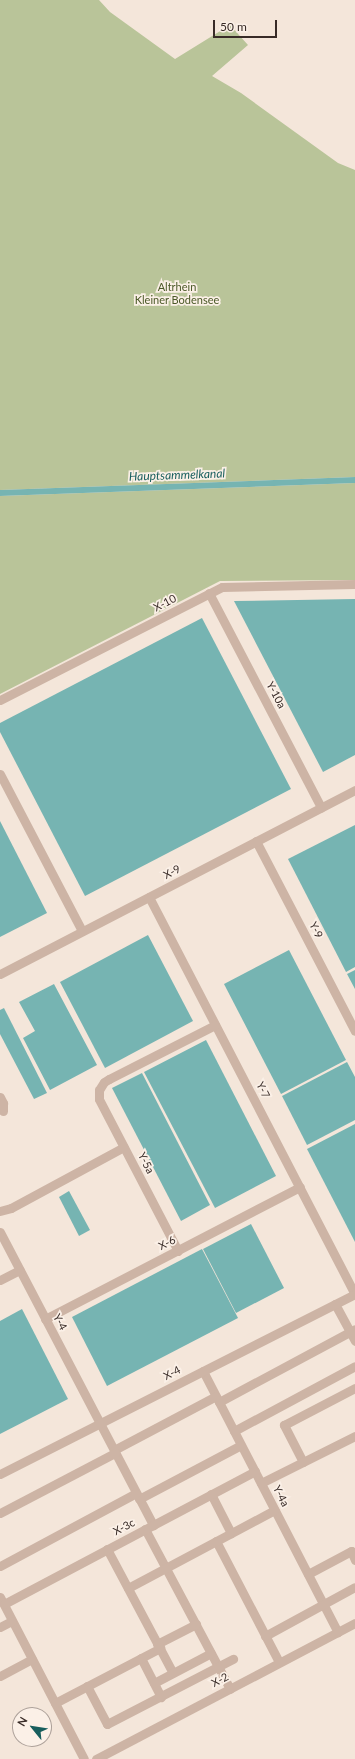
<!DOCTYPE html>
<html>
<head>
<meta charset="utf-8">
<style>
	body { margin:0 }
	#map { position:relative; width:355px; height:1759px; overflow:hidden; background:#f4e6da; font-family:Lato,sans-serif }
	div>[style] { position:absolute }
	.green>* { inset:0; background:#b9c499 }
	.water>* { inset:0; background:#76b4b2 }
	.minor>* { height:9px; margin:-4.5px; padding:0 4.5px; transform-origin:4.5px; border-radius:4.5px; background:#cdb4a5 }
	span { translate:-50% -50%; white-space:nowrap; text-align:center; line-height:1.15; -webkit-text-stroke:3.5px #fbf0e7; paint-order:stroke }
	.park-label { font-size:11px; color:#4b5928 }
	.street-label { font-size:11px; color:#382b27 }
	.water-label { font-size:12px; color:#185e5d; font-style:italic }
	.north { position:absolute; left:12px; top:1707px; width:40px; height:40px; box-sizing:border-box; background:#fbf0e7; border:1px solid #ada19a; border-radius:50%; rotate:300deg; font-size:11px; font-weight:700; line-height:16px; text-align:center; color:#382b27 }
	.north::after { content:''; display:block; margin:auto; width:14px; height:18px; background:#185e5d; clip-path:polygon(50% 0,100% 100%,50% 72%,0 100%) }
	.scale { position:absolute; left:213px; top:20px; width:64px; height:18px; box-sizing:border-box; border:2px solid #382b27; border-top:0; padding-left:5px; font-size:12px; line-height:14px; white-space:nowrap; color:#382b27; -webkit-text-stroke:3px #fbf0e7; paint-order:stroke }
</style>
</head>
<body>
<div id="map">
	<div class="green">
		<i style="clip-path:polygon(0 0,99px 0,110px 12px,175px 59px,230px 25px,248px 45px,212px 76px,241px 93px,338px 163px,355px 170px,355px 477px,0 490px)"></i>
		<i style="clip-path:polygon(355px 483px,355px 580px,220px 581px,0 694px,0 496px)"></i>
	</div>
	<div class="water">
		<i style="clip-path:polygon(355px 477px,355px 483px,0 496px,0 490px)"></i>
		<i style="clip-path:polygon(355px 599px,355px 755px,323px 772px,234px 601px)"></i>
		<i style="clip-path:polygon(202px 618px,291px 789px,85px 896px,0 732px,0 723px)"></i>
		<i style="clip-path:polygon(0 821px,47px 913px,0 937px)"></i>
		<i style="clip-path:polygon(355px 825px,355px 967px,346px 972px,288px 859px)"></i>
		<i style="clip-path:polygon(148px 935px,193px 1021px,105px 1068px,60px 982px)"></i>
		<i style="clip-path:polygon(289px 950px,346px 1060px,281px 1094px,224px 984px)"></i>
		<i style="clip-path:polygon(355px 970px,355px 989px,347px 974px)"></i>
		<i style="clip-path:polygon(54px 984px,97px 1065px,50px 1090px,23px 1038px,35px 1031px,19px 1002px)"></i>
		<i style="clip-path:polygon(4px 1008px,47px 1093px,34px 1099px,0 1034px,0 1010px)"></i>
		<i style="clip-path:polygon(206px 1040px,276px 1176px,215px 1208px,144px 1072px)"></i>
		<i style="clip-path:polygon(347px 1062px,355px 1077px,355px 1120px,307px 1145px,282px 1096px)"></i>
		<i style="clip-path:polygon(142px 1073px,210px 1205px,181px 1221px,112px 1088px)"></i>
		<i style="clip-path:polygon(355px 1124px,355px 1242px,307px 1149px)"></i>
		<i style="clip-path:polygon(69px 1191px,90px 1230px,79px 1236px,59px 1197px)"></i>
		<i style="clip-path:polygon(251px 1224px,284px 1288px,236px 1313px,203px 1249px)"></i>
		<i style="clip-path:polygon(202px 1249px,238px 1318px,107px 1386px,72px 1317px)"></i>
		<i style="clip-path:polygon(22px 1309px,68px 1399px,0 1434px,0 1321px)"></i>
	</div>
	<div class="minor">
		<i style="left:209px;top:593px;width:242px;rotate:62.4deg"></i>
		<i style="left:0;top:700px;width:249px;rotate:-27deg"></i>
		<i style="left:222px;top:587px;width:133px;rotate:-1.3deg"></i>
		<i style="left:0;top:774px;width:177px;rotate:62.4deg"></i>
		<i style="left:256px;top:841px;width:214px;rotate:62.5deg"></i>
		<i style="left:149px;top:897px;width:447px;rotate:62.6deg"></i>
		<i style="left:0;top:974px;width:400px;rotate:-27.4deg"></i>
		<i style="left:0;top:1097px;width:7px;rotate:63deg"></i>
		<i style="left:3px;top:1103px;width:8px;rotate:90deg"></i>
		<i style="left:0;top:1211px;width:11px;rotate:-15deg"></i>
		<i style="left:11px;top:1208px;width:128px;rotate:-28.4deg"></i>
		<i style="left:0;top:1232px;width:331px;rotate:62.4deg"></i>
		<i style="left:178px;top:1251px;width:171px;rotate:-117.5deg"></i>
		<i style="left:99px;top:1099px;width:9px;rotate:-90deg"></i>
		<i style="left:99px;top:1090px;width:9px;rotate:-58deg"></i>
		<i style="left:104px;top:1082px;width:6px;rotate:-31deg"></i>
		<i style="left:109px;top:1079px;width:119px;rotate:-27deg"></i>
		<i style="left:0;top:1280px;width:22px;rotate:-27deg"></i>
		<i style="left:335px;top:1304px;width:42px;rotate:61.6deg"></i>
		<i style="left:45px;top:1319px;width:287px;rotate:-27.4deg"></i>
		<i style="left:203px;top:1371px;width:294px;rotate:62.7deg"></i>
		<i style="left:219px;top:1402px;width:154px;rotate:-28.2deg"></i>
		<i style="left:234px;top:1431px;width:137px;rotate:-28.2deg"></i>
		<i style="left:114px;top:1450px;width:115px;rotate:-27.9deg"></i>
		<i style="left:303px;top:1462px;width:42px;rotate:-117.2deg"></i>
		<i style="left:284px;top:1425px;width:80px;rotate:-27.5deg"></i>
		<i style="left:0;top:1474px;width:398px;rotate:-26.9deg"></i>
		<i style="left:261px;top:1483px;width:105px;rotate:-26.6deg"></i>
		<i style="left:211px;top:1494px;width:44px;rotate:62.9deg"></i>
		<i style="left:139px;top:1499px;width:115px;rotate:-27.9deg"></i>
		<i style="left:0;top:1513px;width:130px;rotate:-27.6deg"></i>
		<i style="left:145px;top:1529px;width:181px;rotate:62deg"></i>
		<i style="left:216px;top:1541px;width:136px;rotate:62.5deg"></i>
		<i style="left:107px;top:1549px;width:140px;rotate:62deg"></i>
		<i style="left:0;top:1566px;width:154px;rotate:-28.2deg"></i>
		<i style="left:308px;top:1574px;width:49px;rotate:-28.1deg"></i>
		<i style="left:351px;top:1551px;width:10px;rotate:66deg"></i>
		<i style="left:128px;top:1588px;width:166px;rotate:-28deg"></i>
		<i style="left:0;top:1597px;width:182px;rotate:62.6deg"></i>
		<i style="left:4px;top:1604px;width:284px;rotate:-27.9deg"></i>
		<i style="left:0;top:1627px;width:13px;rotate:-27deg"></i>
		<i style="left:265px;top:1636px;width:102px;rotate:-28.6deg"></i>
		<i style="left:157px;top:1644px;width:44px;rotate:-27.1deg"></i>
		<i style="left:141px;top:1658px;width:44px;rotate:62.9deg"></i>
		<i style="left:0;top:1676px;width:36px;rotate:-28deg"></i>
		<i style="left:154px;top:1683px;width:64px;rotate:-27.8deg"></i>
		<i style="left:87px;top:1686px;width:43px;rotate:62.2deg"></i>
		<i style="left:107px;top:1724px;width:142px;rotate:-27.3deg"></i>
		<i style="left:55px;top:1703px;width:119px;rotate:-27.6deg"></i>
		<i style="left:96px;top:1759px;width:293px;rotate:-27.7deg"></i>
	</div>
	<div class="park-label">
		<span style="left:177px;top:294px">Altrhein<br>Kleiner Bodensee</span>
	</div>
	<div class="street-label">
		<span style="left:165px;top:603px;rotate:-27deg">X-10</span>
		<span style="left:276px;top:695px;rotate:62deg">Y-10a</span>
		<span style="left:172px;top:872px;rotate:-28deg">X-9</span>
		<span style="left:316px;top:930px;rotate:63deg">Y-9</span>
		<span style="left:263px;top:1090px;rotate:63deg">Y-7</span>
		<span style="left:146px;top:1163px;rotate:63deg">Y-5a</span>
		<span style="left:167px;top:1243px;rotate:-27deg">X-6</span>
		<span style="left:60px;top:1322px;rotate:62deg">Y-4</span>
		<span style="left:172px;top:1373px;rotate:-27deg">X-4</span>
		<span style="left:281px;top:1496px;rotate:63deg">Y-4a</span>
		<span style="left:124px;top:1527px;rotate:-28deg">X-3c</span>
		<span style="left:220px;top:1680px;rotate:-28deg">X-2</span>
	</div>
	<div class="water-label">
		<span style="left:177px;top:475px;rotate:-2deg">Hauptsammelkanal</span>
	</div>
	<div class="north">N</div>
	<div class="scale">50 m</div>
</div>
</body>
</html>
